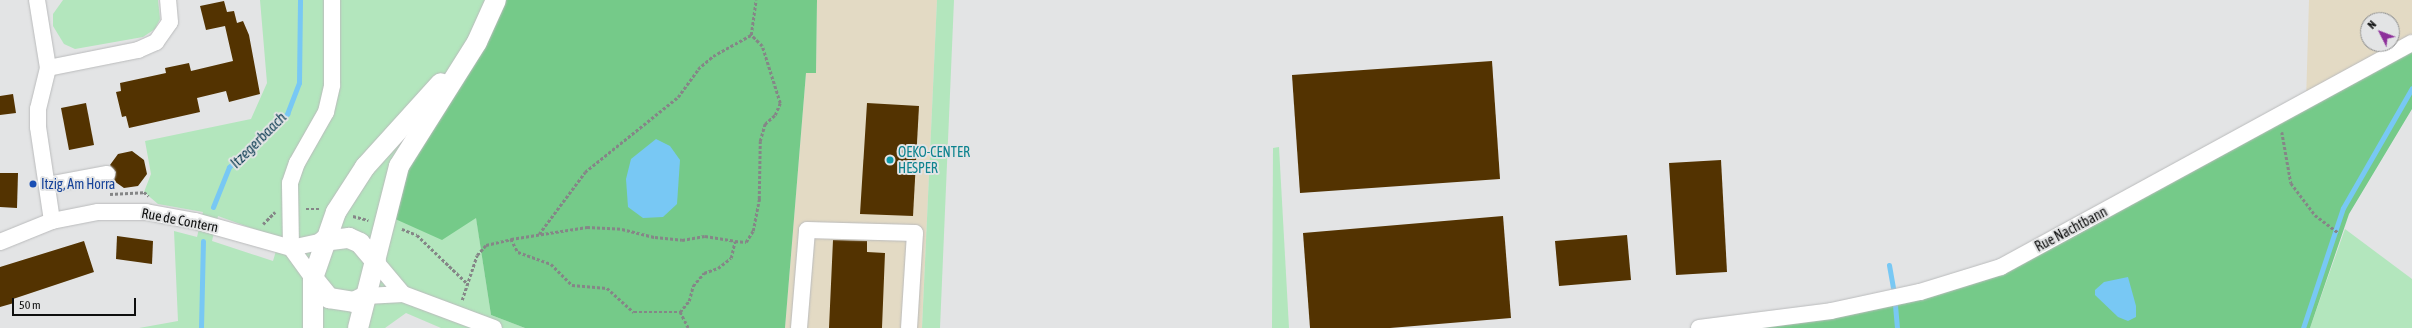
<!DOCTYPE html>
<html>
<head>
<meta charset="utf-8">
<style>
	body { margin:0 }
	#map { position:relative; width:2412px; height:328px; overflow:hidden; background:#e3e4e5; font-family:"Asap Condensed",sans-serif }
	div>[style] { position:absolute }
	.industrial>* { inset:0; background:#e3dac4 }
	.green>* { inset:0; background:#b3e6bd }
	.forest>* { inset:0; background:#75ca89 }
	.water>* { inset:0; background:#78c8f4 }
	.stream>* { height:5px; margin:-2.5px; padding:0 2.5px; transform-origin:2.5px; border-radius:2.5px; background:#78c8f4 }
	.building>* { inset:0; background:#533301 }
	.path>* { height:2.5px; margin-top:-1.25px; transform-origin:0; background:repeating-linear-gradient(90deg,#858687 0 3px,transparent 0 5px) }
	.roads { filter:drop-shadow(0 0 1px #babbbc) drop-shadow(0 0 1px #babbbc) }
	.minor>* { height:16px; margin:-8px; padding:0 8px; transform-origin:8px; border-radius:8px; background:#fff }
	.major>* { height:20px; margin:-10px; padding:0 10px; transform-origin:10px; border-radius:10px; background:#fff }
	.dots>* { width:11px; height:11px; translate:-50% -50%; box-sizing:border-box; border:2px solid #e3e4e5; border-radius:50% }
	span { translate:-50% -50%; white-space:nowrap; text-align:center; line-height:1.15; -webkit-text-stroke:4px #e3e4e5; paint-order:stroke }
	.culture-label { font-size:14px; color:#0d838f }
	.left { translate:0 -50%; text-align:left }
	.transit-label { font-size:14px; color:#164399 }
	.street-label { font-size:14px; color:#0e0f0f }
	.water-label { font-size:15px; color:#134157; font-style:italic }
	.north { position:absolute; left:2360px; top:12px; width:40px; height:40px; box-sizing:border-box; background:#e3e4e5; border:1px solid #8e8f8f; border-radius:50%; rotate:312deg; font-size:11px; font-weight:700; line-height:16px; text-align:center; color:#0e0f0f }
	.north::after { content:''; display:block; margin:auto; width:14px; height:18px; background:#8d309a; clip-path:polygon(50% 0,100% 100%,50% 72%,0 100%) }
	.scale { position:absolute; left:12px; top:298px; width:124px; height:18px; box-sizing:border-box; border:2px solid #0e0f0f; border-top:0; padding-left:5px; font-size:12px; line-height:14px; white-space:nowrap; color:#0e0f0f; -webkit-text-stroke:3px #e3e4e5; paint-order:stroke }
</style>
</head>
<body>
<div id="map">
	<div class="industrial">
		<i style="clip-path:polygon(817px 0,937px 0,922px 328px,785px 328px,806px 73px,816px 73px)"></i>
		<i style="clip-path:polygon(evenodd,2309px 0,2412px 0,2412px 43px,2306px 102px,2309px 0,2368px 20px,2392px 20px,2392px 44px,2368px 44px,2368px 20px)"></i>
	</div>
	<div class="green">
		<i style="clip-path:polygon(63px 0,158px 0,160px 19px,155px 29px,143px 37px,75px 49px,64px 44px,53px 26px,53px 14px)"></i>
		<i style="clip-path:polygon(evenodd,260px 0,504px 0,476px 217px,491px 315px,525px 328px,441px 328px,406px 313px,385px 328px,139px 328px,178px 321px,174px 231px,197px 237px,203px 212px,158px 204px,144px 192px,151px 174px,145px 141px,251px 119px,267px 83px,260px 0,218px 216px,257px 230px,278px 244px,273px 261px,212px 241px,218px 216px)"></i>
		<i style="clip-path:polygon(937px 0,954px 0,940px 328px,922px 328px)"></i>
		<i style="clip-path:polygon(1279px 147px,1289px 328px,1272px 328px,1273px 148px)"></i>
		<i style="clip-path:polygon(2345px 229px,2412px 279px,2412px 328px,2310px 328px)"></i>
	</div>
	<div class="forest">
		<i style="clip-path:polygon(504px 0,817px 0,816px 73px,806px 73px,785px 328px,525px 328px,491px 315px,476px 218px,442px 240px,393px 218px,406px 169px)"></i>
		<i style="clip-path:polygon(2412px 43px,2412px 109px,2349px 214px,2310px 328px,1699px 328px,1760px 322px,2001px 267px)"></i>
	</div>
	<div class="water">
		<i style="clip-path:polygon(656px 139px,670px 146px,680px 160px,677px 204px,663px 217px,643px 218px,628px 207px,626px 179px,631px 159px)"></i>
		<i style="clip-path:polygon(2128px 277px,2136px 306px,2136px 317px,2128px 321px,2118px 317px,2095px 295px,2095px 290px,2104px 282px)"></i>
	</div>
	<div class="stream">
		<i style="left:213px;top:207px;width:43px;rotate:-68.2deg"></i>
		<i style="left:229px;top:167px;width:79px;rotate:-42.4deg"></i>
		<i style="left:287px;top:114px;width:33px;rotate:-69deg"></i>
		<i style="left:299px;top:83px;width:83px;rotate:-89.3deg"></i>
		<i style="left:1889px;top:265px;width:23px;rotate:80deg"></i>
		<i style="left:1895px;top:305px;width:23px;rotate:85deg"></i>
		<i style="left:201px;top:328px;width:87px;rotate:-88.7deg"></i>
		<i style="left:2303px;top:328px;width:126px;rotate:-71.6deg"></i>
		<i style="left:2343px;top:208px;width:138px;rotate:-60.1deg"></i>
	</div>
	<div class="building">
		<i style="clip-path:polygon(224px 1px,227px 12px,234px 11px,237px 23px,243px 21px,249px 35px,260px 94px,229px 102px,226px 91px,197px 98px,200px 112px,129px 128px,126px 116px,122px 117px,116px 92px,121px 91px,120px 83px,166px 73px,165px 68px,189px 63px,191px 71px,233px 61px,225px 26px,206px 30px,200px 6px)"></i>
		<i style="clip-path:polygon(1492px 61px,1500px 179px,1300px 193px,1292px 75px)"></i>
		<i style="clip-path:polygon(13px 94px,16px 113px,0 115px,0 96px)"></i>
		<i style="clip-path:polygon(86px 103px,94px 145px,69px 150px,61px 108px)"></i>
		<i style="clip-path:polygon(867px 103px,919px 106px,913px 216px,860px 214px)"></i>
		<i style="clip-path:polygon(132px 151px,144px 160px,147px 174px,138px 186px,124px 188px,114px 181px,116px 172px,110px 165px,118px 154px)"></i>
		<i style="clip-path:polygon(1721px 160px,1727px 272px,1676px 275px,1669px 163px)"></i>
		<i style="clip-path:polygon(0 173px,18px 173px,17px 208px,0 207px)"></i>
		<i style="clip-path:polygon(1503px 216px,1511px 318px,1390px 328px,1310px 328px,1303px 233px)"></i>
		<i style="clip-path:polygon(1627px 235px,1631px 280px,1559px 286px,1555px 241px)"></i>
		<i style="clip-path:polygon(117px 236px,153px 241px,152px 264px,116px 259px)"></i>
		<i style="clip-path:polygon(833px 240px,867px 241px,867px 252px,885px 253px,882px 328px,829px 328px)"></i>
		<i style="clip-path:polygon(84px 241px,94px 272px,13px 299px,14px 303px,0 307px,0 267px)"></i>
	</div>
	<div class="path">
		<i style="left:2282px;top:132px;width:52px;rotate:80deg"></i>
		<i style="left:2291px;top:183px;width:40px;rotate:53deg"></i>
		<i style="left:2315px;top:215px;width:30px;rotate:37deg"></i>
		<i style="left:110px;top:194px;width:34px;rotate:-3deg"></i>
		<i style="left:144px;top:192px;width:6px;rotate:39deg"></i>
		<i style="left:306px;top:209px;width:13px"></i>
		<i style="left:353px;top:216px;width:16px;rotate:15deg"></i>
		<i style="left:263px;top:224px;width:17px;rotate:-45deg"></i>
		<i style="left:402px;top:229px;width:16px;rotate:22deg"></i>
		<i style="left:417px;top:235px;width:71px;rotate:43.9deg"></i>
		<i style="left:539px;top:234px;width:77px;rotate:-53.4deg"></i>
		<i style="left:585px;top:172px;width:119px;rotate:-38.9deg"></i>
		<i style="left:678px;top:97px;width:34px;rotate:-54deg"></i>
		<i style="left:698px;top:69px;width:20px;rotate:-41deg"></i>
		<i style="left:713px;top:56px;width:43px;rotate:-28.9deg"></i>
		<i style="left:511px;top:239px;width:15px;rotate:62deg"></i>
		<i style="left:518px;top:252px;width:35px;rotate:20deg"></i>
		<i style="left:551px;top:264px;width:30px;rotate:45deg"></i>
		<i style="left:572px;top:285px;width:35px;rotate:5deg"></i>
		<i style="left:607px;top:288px;width:36px;rotate:42deg"></i>
		<i style="left:634px;top:312px;width:46px"></i>
		<i style="left:462px;top:300px;width:47px;rotate:-71.6deg"></i>
		<i style="left:477px;top:255px;width:13px;rotate:-48deg"></i>
		<i style="left:486px;top:245px;width:26px;rotate:-13deg"></i>
		<i style="left:511px;top:239px;width:77px;rotate:-9deg"></i>
		<i style="left:587px;top:227px;width:35px;rotate:3deg"></i>
		<i style="left:622px;top:229px;width:34px;rotate:14deg"></i>
		<i style="left:655px;top:237px;width:27px;rotate:6deg"></i>
		<i style="left:682px;top:240px;width:23px;rotate:-10deg"></i>
		<i style="left:705px;top:236px;width:30px;rotate:9deg"></i>
		<i style="left:688px;top:328px;width:18px;rotate:-117deg"></i>
		<i style="left:680px;top:312px;width:14px;rotate:-51deg"></i>
		<i style="left:689px;top:301px;width:16px;rotate:-75deg"></i>
		<i style="left:693px;top:286px;width:17px;rotate:-50deg"></i>
		<i style="left:704px;top:273px;width:15px;rotate:-20deg"></i>
		<i style="left:718px;top:268px;width:16px;rotate:-38deg"></i>
		<i style="left:731px;top:258px;width:17px;rotate:-77deg"></i>
		<i style="left:735px;top:241px;width:11px;rotate:5deg"></i>
		<i style="left:746px;top:242px;width:13px;rotate:-58deg"></i>
		<i style="left:753px;top:231px;width:33px;rotate:-79deg"></i>
		<i style="left:759px;top:199px;width:58px;rotate:-89deg"></i>
		<i style="left:760px;top:141px;width:18px;rotate:-74deg"></i>
		<i style="left:765px;top:124px;width:13px;rotate:-42deg"></i>
		<i style="left:775px;top:115px;width:13px;rotate:-67deg"></i>
		<i style="left:780px;top:103px;width:60px;rotate:-107.5deg"></i>
		<i style="left:762px;top:46px;width:16px;rotate:-135deg"></i>
		<i style="left:751px;top:35px;width:35px;rotate:-82deg"></i>
	</div>
	<div class="roads">
		<div class="minor">
			<i style="left:37px;top:0;width:69px;rotate:80.8deg"></i>
			<i style="left:48px;top:68px;width:42px;rotate:103.7deg"></i>
			<i style="left:38px;top:109px;width:18px;rotate:90deg"></i>
			<i style="left:38px;top:127px;width:95px;rotate:81.5deg"></i>
			<i style="left:48px;top:68px;width:92px;rotate:-11.3deg"></i>
			<i style="left:138px;top:50px;width:20px;rotate:-24deg"></i>
			<i style="left:156px;top:42px;width:24px;rotate:-55deg"></i>
			<i style="left:170px;top:22px;width:22px;rotate:-95deg"></i>
			<i style="left:47px;top:185px;width:61px;rotate:-10.4deg"></i>
			<i style="left:0;top:242px;width:56px;rotate:-22deg"></i>
			<i style="left:52px;top:221px;width:47px;rotate:-11.1deg"></i>
			<i style="left:98px;top:212px;width:48px"></i>
			<i style="left:146px;top:212px;width:50px;rotate:10.4deg"></i>
			<i style="left:195px;top:221px;width:100px;rotate:15.7deg"></i>
			<i style="left:291px;top:248px;width:33px;rotate:-12deg"></i>
			<i style="left:291px;top:248px;width:65px;rotate:-90.9deg"></i>
			<i style="left:290px;top:183px;width:21px;rotate:-71deg"></i>
			<i style="left:297px;top:163px;width:59px;rotate:-60.4deg"></i>
			<i style="left:326px;top:112px;width:28px;rotate:-77deg"></i>
			<i style="left:332px;top:85px;width:85px;rotate:-90deg"></i>
			<i style="left:291px;top:248px;width:37px;rotate:54deg"></i>
			<i style="left:376px;top:262px;width:42px;rotate:49.8deg"></i>
			<i style="left:366px;top:296px;width:37px;rotate:-3deg"></i>
			<i style="left:403px;top:294px;width:97px;rotate:20.5deg"></i>
			<i style="left:799px;top:328px;width:98px;rotate:-85.3deg"></i>
			<i style="left:807px;top:230px;width:108px;rotate:1.6deg"></i>
			<i style="left:915px;top:233px;width:95px;rotate:93.6deg"></i>
			<i style="left:1699px;top:328px;width:133px;rotate:-7.3deg"></i>
			<i style="left:1831px;top:311px;width:91px;rotate:-12.1deg"></i>
			<i style="left:1920px;top:292px;width:85px;rotate:-17.2deg"></i>
			<i style="left:2001px;top:267px;width:468px;rotate:-28.6deg"></i>
		</div>
		<div class="major">
			<i style="left:323px;top:241px;width:26px;rotate:-7deg"></i>
			<i style="left:349px;top:238px;width:12px;rotate:24deg"></i>
			<i style="left:360px;top:243px;width:25px;rotate:50deg"></i>
			<i style="left:313px;top:278px;width:26px;rotate:51deg"></i>
			<i style="left:329px;top:298px;width:25px;rotate:9deg"></i>
			<i style="left:354px;top:302px;width:13px;rotate:-27deg"></i>
			<i style="left:313px;top:328px;width:50px;rotate:-90deg"></i>
			<i style="left:313px;top:278px;width:70px;rotate:-70.8deg"></i>
			<i style="left:336px;top:212px;width:54px;rotate:-57.2deg"></i>
			<i style="left:365px;top:167px;width:113px;rotate:-47.9deg"></i>
			<i style="left:358px;top:328px;width:167px;rotate:-75.8deg"></i>
			<i style="left:399px;top:166px;width:146px;rotate:-57.8deg"></i>
			<i style="left:477px;top:42px;width:46px;rotate:-65.7deg"></i>
		</div>
	</div>
	<div class="dots">
		<i style="left:890px;top:160px;background:#0f9aa8"></i>
		<i style="left:33px;top:184px;background:#1a4fb4"></i>
	</div>
	<div class="culture-label">
		<span class="left" style="left:898px;top:160px">OEKO-CENTER<br>HESPER</span>
	</div>
	<div class="transit-label">
		<span class="left" style="left:41px;top:184px">Itzig, Am Horra</span>
	</div>
	<div class="street-label">
		<span style="left:180px;top:220px;rotate:11deg">Rue de Contern</span>
		<span style="left:2071px;top:229px;rotate:-28deg">Rue Nachtbann</span>
	</div>
	<div class="water-label">
		<span style="left:258px;top:140px;rotate:-45deg">Itzegerbaach</span>
	</div>
	<div class="north">N</div>
	<div class="scale">50 m</div>
</div>
</body>
</html>
